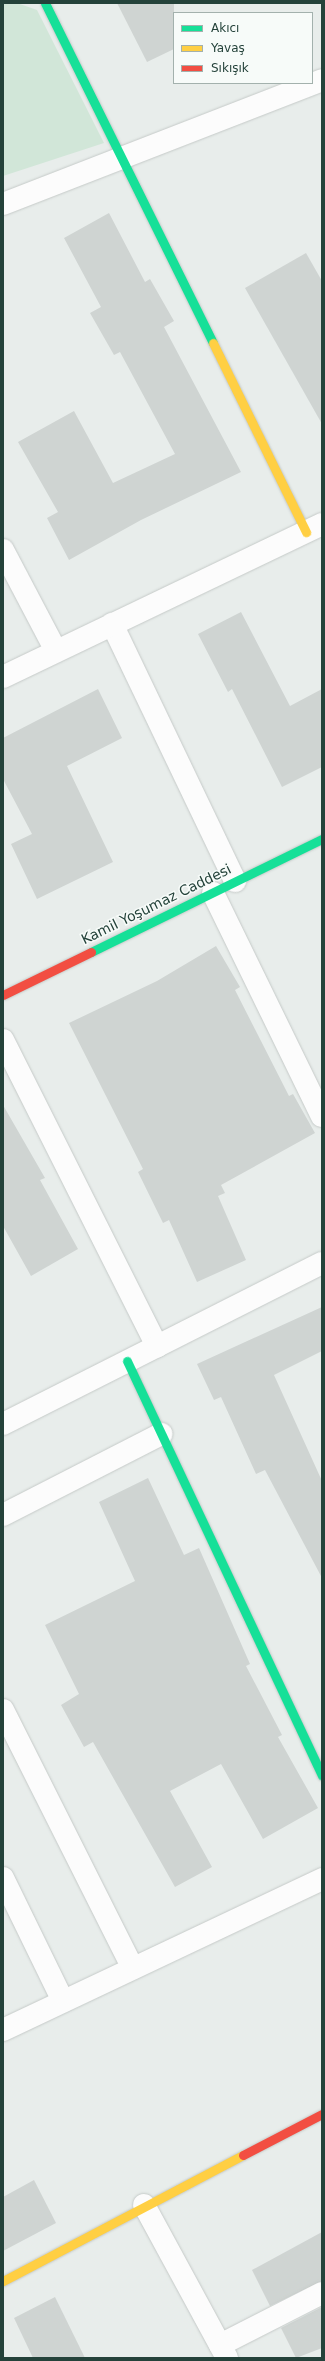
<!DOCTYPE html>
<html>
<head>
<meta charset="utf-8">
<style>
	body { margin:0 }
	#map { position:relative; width:325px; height:2361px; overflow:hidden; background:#e8edeb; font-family:"DejaVu Sans",sans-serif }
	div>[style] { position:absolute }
	.green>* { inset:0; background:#d1e6d8 }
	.building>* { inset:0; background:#cfd4d2 }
	.roads { filter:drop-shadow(0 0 1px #c5cac8) drop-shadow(0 0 1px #c5cac8) }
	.street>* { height:22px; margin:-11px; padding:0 11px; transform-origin:11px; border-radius:11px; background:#fcfcfc }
	.fast>* { height:9px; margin:-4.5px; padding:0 4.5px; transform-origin:4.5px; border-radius:4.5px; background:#16e098 }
	.slow>* { height:9px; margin:-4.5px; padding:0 4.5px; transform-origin:4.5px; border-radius:4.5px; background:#ffcf43 }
	.jam>* { height:9px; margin:-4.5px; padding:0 4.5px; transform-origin:4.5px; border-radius:4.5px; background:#f24e42 }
	span { translate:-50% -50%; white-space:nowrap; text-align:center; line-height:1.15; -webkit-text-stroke:3px #f7fbf9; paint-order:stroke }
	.street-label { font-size:14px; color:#24423a }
	.frame { position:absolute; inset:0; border:4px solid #24423a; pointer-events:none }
	.legend { position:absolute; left:173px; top:12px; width:140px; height:72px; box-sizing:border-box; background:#f7fbf9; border:1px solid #a3b1ad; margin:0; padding:5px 7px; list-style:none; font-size:12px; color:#24423a }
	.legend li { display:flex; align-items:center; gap:8px; height:20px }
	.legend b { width:20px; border:1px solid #a3b1ad }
</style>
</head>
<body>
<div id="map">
	<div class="green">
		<i style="clip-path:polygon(3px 3px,17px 3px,37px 10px,104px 143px,3px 176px)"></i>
	</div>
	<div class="building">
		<i style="clip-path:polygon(117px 3px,174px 3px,174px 49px,147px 62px)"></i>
		<i style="clip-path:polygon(109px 213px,145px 282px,150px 279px,174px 321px,164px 327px,241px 472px,141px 520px,69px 560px,47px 518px,58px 512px,18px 442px,74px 411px,113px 483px,175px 454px,120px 352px,114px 355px,90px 313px,101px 307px,64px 238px)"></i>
		<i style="clip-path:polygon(306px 253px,322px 281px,322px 424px,245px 288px)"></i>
		<i style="clip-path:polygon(241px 612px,290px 706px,322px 689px,322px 767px,282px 787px,232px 689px,228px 692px,198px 634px)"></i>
		<i style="clip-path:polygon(98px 689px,122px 738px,67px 766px,113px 862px,37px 899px,11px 844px,32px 834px,3px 779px,3px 738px)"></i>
		<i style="clip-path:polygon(216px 946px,240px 987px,235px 990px,289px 1096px,293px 1094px,315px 1133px,221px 1185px,225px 1193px,218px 1196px,246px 1260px,197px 1282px,169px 1220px,163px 1223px,138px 1172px,143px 1169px,69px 1023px,157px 981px)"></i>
		<i style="clip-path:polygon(3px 1105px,45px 1178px,40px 1180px,78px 1249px,31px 1276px,3px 1226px)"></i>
		<i style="clip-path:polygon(322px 1307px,322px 1351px,274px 1375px,322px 1481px,322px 1578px,265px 1470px,256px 1474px,221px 1397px,214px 1400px,197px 1364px)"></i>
		<i style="clip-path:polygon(148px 1478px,184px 1555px,199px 1548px,250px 1664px,246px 1666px,282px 1735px,278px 1737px,318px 1808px,263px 1839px,221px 1764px,170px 1791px,212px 1867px,175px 1887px,93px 1742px,84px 1747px,61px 1705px,79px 1694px,45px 1625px,135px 1581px,99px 1502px)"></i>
		<i style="clip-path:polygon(34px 2180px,56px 2223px,3px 2251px,3px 2197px)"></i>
		<i style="clip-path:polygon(322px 2232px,322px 2281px,270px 2306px,252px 2270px)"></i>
		<i style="clip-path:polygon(55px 2297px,85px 2358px,33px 2358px,14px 2318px)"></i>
		<i style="clip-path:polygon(322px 2307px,322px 2348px,296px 2358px,281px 2328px)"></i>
	</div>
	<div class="roads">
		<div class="street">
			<i style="left:3px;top:204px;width:342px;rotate:-21.2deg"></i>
			<i style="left:3px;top:550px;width:114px;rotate:62.3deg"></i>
			<i style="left:112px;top:624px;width:285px;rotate:64.4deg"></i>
			<i style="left:3px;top:677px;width:354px;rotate:-25.6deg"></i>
			<i style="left:213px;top:893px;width:248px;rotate:64deg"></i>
			<i style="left:3px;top:1040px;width:343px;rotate:63.3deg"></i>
			<i style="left:3px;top:1424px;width:357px;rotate:-26.8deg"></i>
			<i style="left:3px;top:1515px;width:178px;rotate:-27.1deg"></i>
			<i style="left:3px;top:1710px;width:289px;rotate:63.3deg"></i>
			<i style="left:3px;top:1878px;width:137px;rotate:64deg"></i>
			<i style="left:3px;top:2030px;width:353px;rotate:-25.3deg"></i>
			<i style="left:144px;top:2205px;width:174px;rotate:61.5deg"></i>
			<i style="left:220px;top:2345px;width:114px;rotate:-27deg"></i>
		</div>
		<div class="fast">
			<i style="left:45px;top:3px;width:379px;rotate:63.7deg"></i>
			<i style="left:91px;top:952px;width:257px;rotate:-26.1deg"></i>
			<i style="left:127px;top:1361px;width:458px;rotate:64.8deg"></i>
		</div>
		<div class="slow">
			<i style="left:213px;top:343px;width:211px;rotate:63.8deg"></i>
			<i style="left:3px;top:2281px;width:271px;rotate:-27.7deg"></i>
		</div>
		<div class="jam">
			<i style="left:3px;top:995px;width:98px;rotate:-26deg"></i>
			<i style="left:243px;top:2155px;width:89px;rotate:-27.4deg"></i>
		</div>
	</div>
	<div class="street-label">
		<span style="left:156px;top:904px;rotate:-26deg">Kamil Yoşumaz Caddesi</span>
	</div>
	<div class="frame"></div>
	<ul class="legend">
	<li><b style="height:5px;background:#16e098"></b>Akıcı</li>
	<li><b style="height:5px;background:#ffcf43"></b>Yavaş</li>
	<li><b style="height:5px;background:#f24e42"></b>Sıkışık</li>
	</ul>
</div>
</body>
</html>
